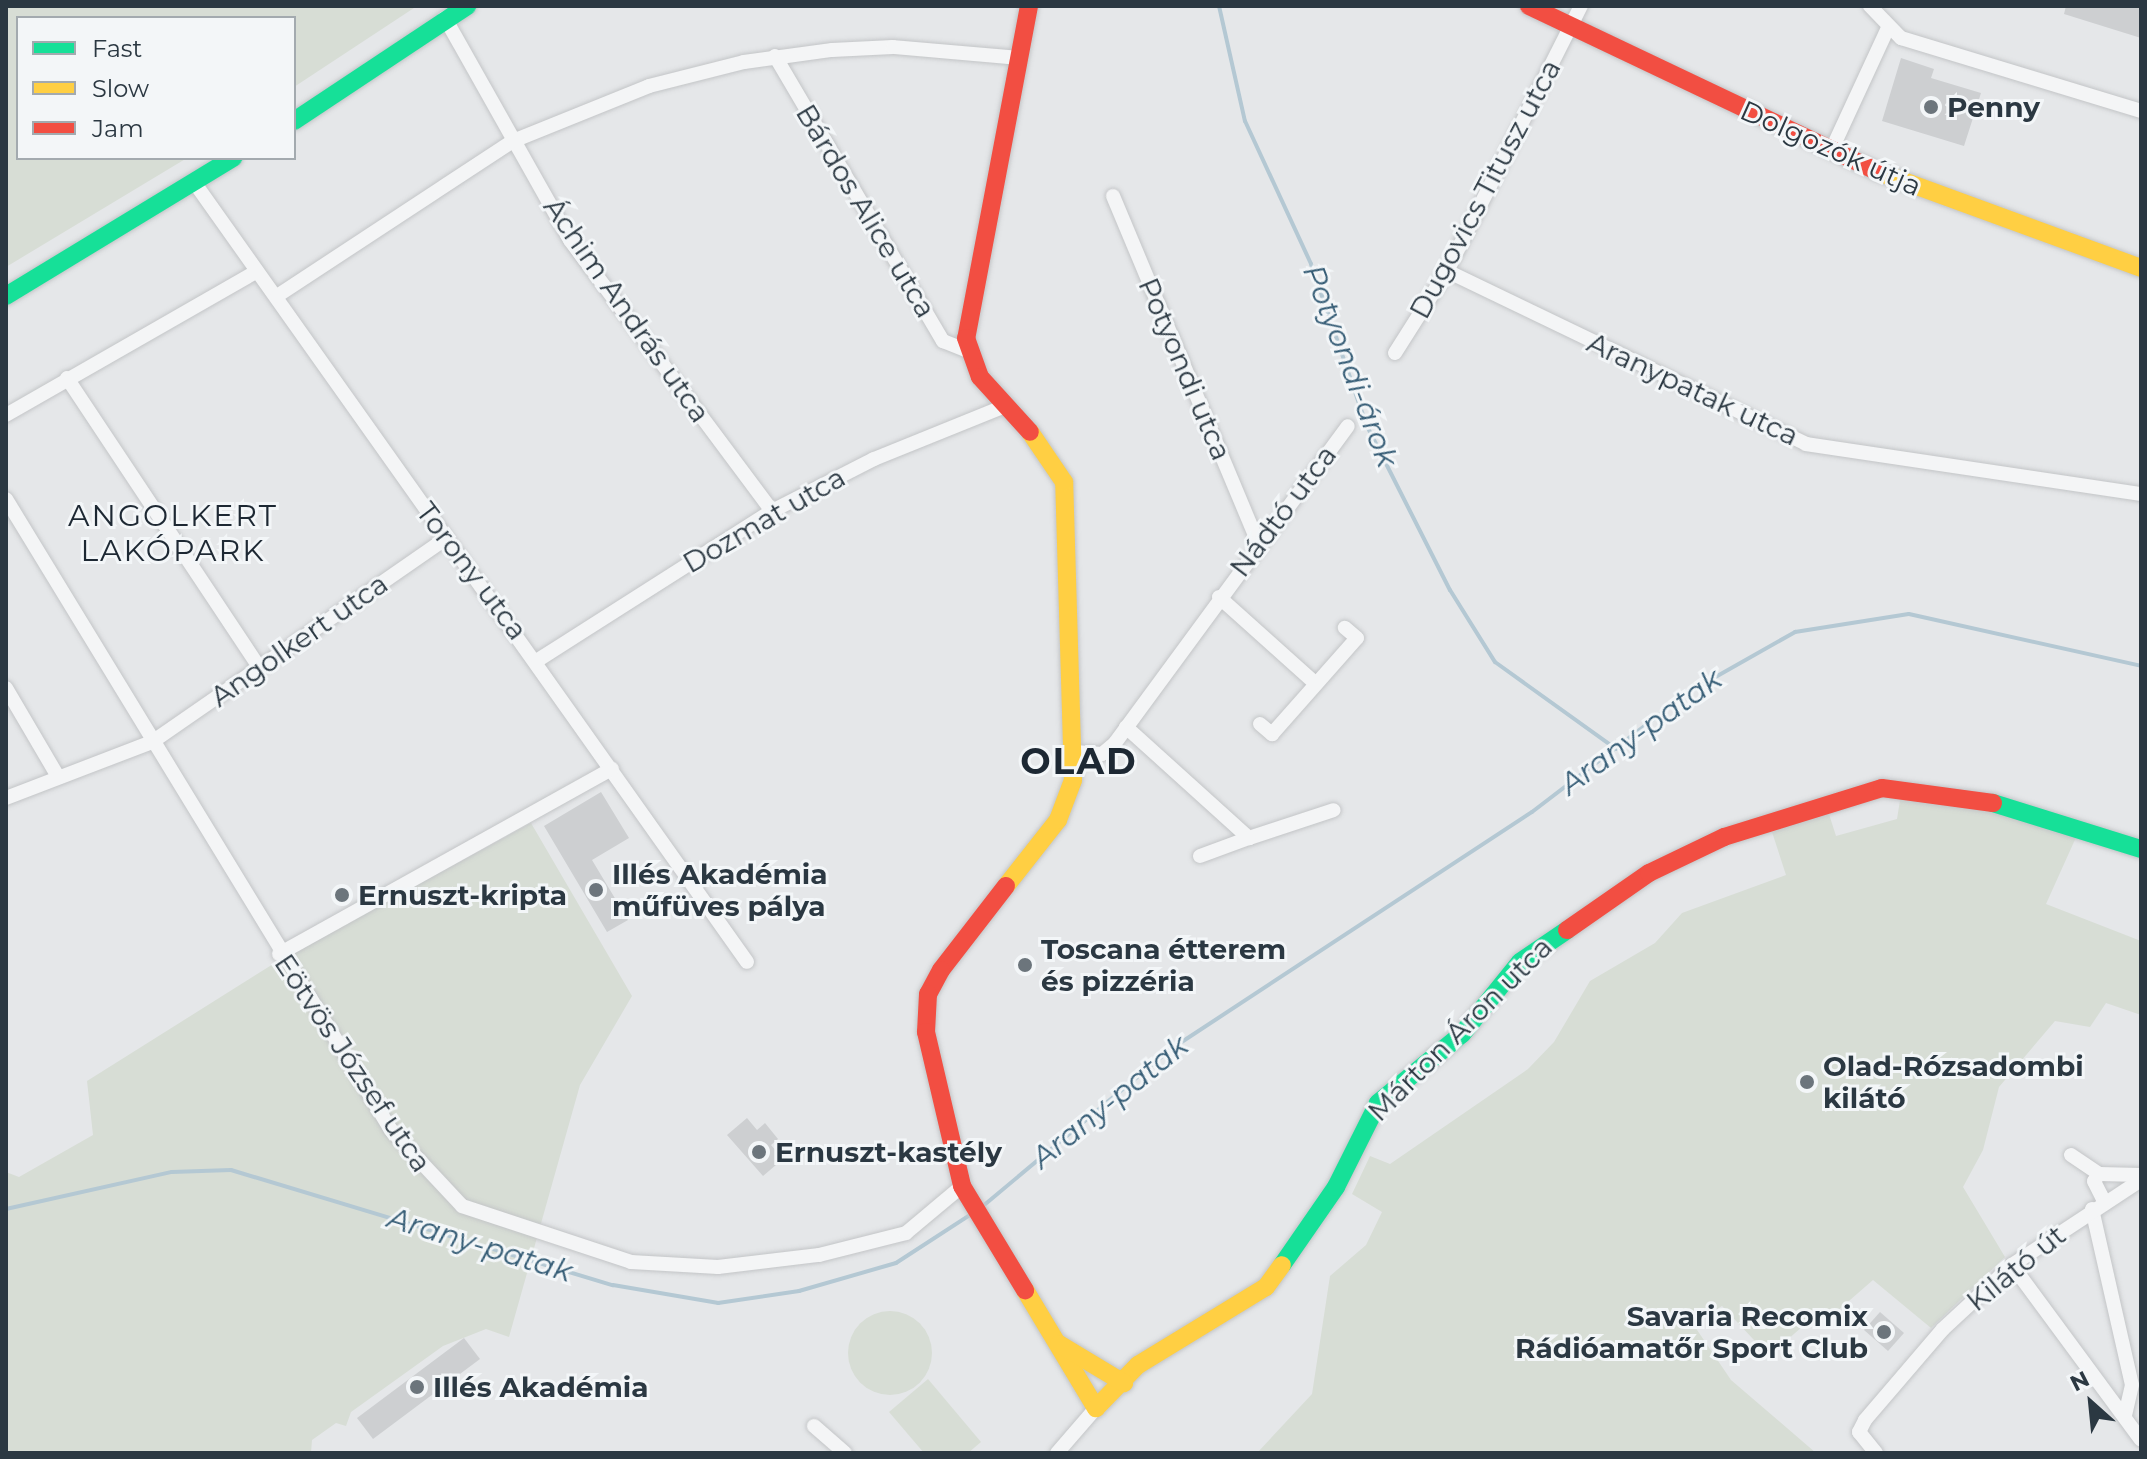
<!DOCTYPE html>
<html>
<head>
<meta charset="utf-8">
<style>
	body { margin:0 }
	#map { position:relative; width:2147px; height:1459px; overflow:hidden; background:#e5e7e9; font-family:Montserrat,sans-serif }
	div>[style] { position:absolute }
	.green>* { inset:0; background:#d7ddd5 }
	.round { border-radius:50% }
	.stream>* { height:4px; margin:-2px; padding:0 2px; transform-origin:2px; border-radius:2px; background:#b4c8d3 }
	.building>* { inset:0; background:#cdcfd1 }
	.roads { filter:drop-shadow(0 0 2px #c3c5c7) drop-shadow(0 0 2px #c3c5c7) }
	.street>* { height:14px; margin:-7px; padding:0 7px; transform-origin:7px; border-radius:7px; background:#f4f5f6 }
	.fast>* { height:18px; margin:-9px; padding:0 9px; transform-origin:9px; border-radius:9px; background:#16e098 }
	.slow>* { height:18px; margin:-9px; padding:0 9px; transform-origin:9px; border-radius:9px; background:#ffcf43 }
	.jam>* { height:18px; margin:-9px; padding:0 9px; transform-origin:9px; border-radius:9px; background:#f24e42 }
	.dots>* { width:22px; height:22px; translate:-50% -50%; box-sizing:border-box; border:4px solid #f3f6f8; border-radius:50% }
	span { translate:-50% -50%; white-space:nowrap; text-align:center; line-height:1.15; -webkit-text-stroke:6px #f3f6f8; paint-order:stroke }
	.poi-label { font-size:28px; color:#2b3842; font-weight:700 }
	.left { translate:0 -50%; text-align:left }
	.right { translate:-100% -50%; text-align:right }
	.street-label { font-size:28px; color:#2b3842 }
	.water-label { font-size:30px; color:#365d76; font-style:italic }
	.neighbourhood-label { font-size:30px; color:#1d2833; letter-spacing:2px }
	.district-label { font-size:36px; color:#1d2833; font-weight:700; letter-spacing:2px }
	.frame { position:absolute; inset:0; border:8px solid #2b3842; pointer-events:none }
	.legend { position:absolute; left:16px; top:16px; width:280px; height:144px; box-sizing:border-box; background:#f3f6f8; border:2px solid #a3aaaf; margin:0; padding:10px 14px; list-style:none; font-size:24px; color:#2b3842 }
	.legend li { display:flex; align-items:center; gap:16px; height:40px }
	.legend b { width:40px; border:2px solid #a3aaaf }
	.north { position:absolute; left:2051px; top:1363px; width:80px; height:80px; -webkit-text-stroke:6px #f3f6f8; paint-order:stroke; rotate:333deg; font-size:22px; font-weight:700; line-height:32px; text-align:center; color:#2b3842 }
	.north::after { content:''; display:block; margin:auto; width:28px; height:36px; background:#2b3842; clip-path:polygon(50% 0,100% 100%,50% 72%,0 100%) }
</style>
</head>
<body>
<div id="map">
	<div class="green">
		<i style="clip-path:polygon(6px 6px,417px 6px,294px 87px,294px 18px,18px 18px,18px 158px,187px 158px,6px 267px)"></i>
		<i style="clip-path:polygon(1901px 794px,1975px 804px,2078px 833px,2046px 904px,2141px 941px,2141px 1015px,2106px 1003px,2090px 1027px,2055px 1021px,1999px 1087px,1983px 1150px,1963px 1187px,2005px 1257px,1931px 1328px,1873px 1280px,1819px 1327px,1811px 1319px,1769px 1356px,1722px 1306px,1693px 1324px,1731px 1380px,1816px 1453px,1257px 1453px,1312px 1394px,1330px 1276px,1366px 1245px,1382px 1212px,1352px 1194px,1370px 1156px,1390px 1164px,1528px 1069px,1554px 1042px,1590px 981px,1655px 943px,1682px 913px,1786px 875px,1772px 832px,1828px 811px,1836px 836px,1897px 819px)"></i>
		<i style="clip-path:polygon(531px 823px,632px 996px,580px 1085px,509px 1337px,486px 1329px,443px 1346px,351px 1412px,346px 1426px,336px 1423px,312px 1440px,311px 1453px,6px 1453px,6px 1172px,19px 1177px,93px 1135px,87px 1081px,278px 961px)"></i>
		<i class="round" style="left:848px;top:1311px;width:84px;height:84px"></i>
		<i style="clip-path:polygon(928px 1379px,981px 1442px,968px 1453px,924px 1453px,889px 1412px)"></i>
	</div>
	<div class="stream">
		<i style="left:1219px;top:6px;width:118px;rotate:77.3deg"></i>
		<i style="left:1245px;top:121px;width:157px;rotate:65.2deg"></i>
		<i style="left:1311px;top:264px;width:169px;rotate:71deg"></i>
		<i style="left:1366px;top:424px;width:186px;rotate:63.2deg"></i>
		<i style="left:1450px;top:590px;width:85px;rotate:58deg"></i>
		<i style="left:1495px;top:662px;width:149px;rotate:35.7deg"></i>
		<i style="left:983px;top:1206px;width:245px;rotate:-39.9deg"></i>
		<i style="left:1171px;top:1049px;width:432px;rotate:-33.3deg"></i>
		<i style="left:1532px;top:812px;width:198px;rotate:-37.4deg"></i>
		<i style="left:1689px;top:692px;width:122px;rotate:-29.5deg"></i>
		<i style="left:1795px;top:632px;width:115px;rotate:-9deg"></i>
		<i style="left:1909px;top:614px;width:238px;rotate:12.6deg"></i>
		<i style="left:6px;top:1209px;width:170px;rotate:-12.6deg"></i>
		<i style="left:172px;top:1172px;width:59px;rotate:-1.9deg"></i>
		<i style="left:231px;top:1170px;width:399px;rotate:16.8deg"></i>
		<i style="left:613px;top:1285px;width:107px;rotate:9.7deg"></i>
		<i style="left:718px;top:1303px;width:82px;rotate:-8.4deg"></i>
		<i style="left:799px;top:1291px;width:101px;rotate:-16.1deg"></i>
		<i style="left:896px;top:1263px;width:92px;rotate:-33deg"></i>
	</div>
	<div class="building">
		<i style="clip-path:polygon(2066px 6px,2141px 6px,2141px 38px,2064px 14px)"></i>
		<i style="clip-path:polygon(1901px 58px,1934px 69px,1931px 78px,1981px 93px,1964px 146px,1882px 121px)"></i>
		<i style="clip-path:polygon(601px 792px,629px 838px,592px 860px,628px 920px,607px 932px,544px 826px)"></i>
		<i style="clip-path:polygon(747px 1118px,757px 1130px,765px 1123px,778px 1139px,771px 1145px,783px 1159px,763px 1176px,727px 1135px)"></i>
		<i style="clip-path:polygon(1880px 1312px,1904px 1333px,1888px 1351px,1864px 1330px)"></i>
		<i style="clip-path:polygon(464px 1338px,480px 1359px,373px 1439px,357px 1418px)"></i>
	</div>
	<div class="roads">
		<div class="street">
			<i style="left:1870px;top:6px;width:45px;rotate:45.9deg"></i>
			<i style="left:1901px;top:38px;width:251px;rotate:16.9deg"></i>
			<i style="left:445px;top:18px;width:255px;rotate:60.6deg"></i>
			<i style="left:570px;top:240px;width:338px;rotate:53.3deg"></i>
			<i style="left:775px;top:56px;width:331px;rotate:59.5deg"></i>
			<i style="left:943px;top:341px;width:27px;rotate:22deg"></i>
			<i style="left:1832px;top:149px;width:131px;rotate:-65.2deg"></i>
			<i style="left:194px;top:182px;width:956px;rotate:54.66deg"></i>
			<i style="left:1113px;top:196px;width:375px;rotate:67.3deg"></i>
			<i style="left:1447px;top:271px;width:399px;rotate:25.7deg"></i>
			<i style="left:1806px;top:444px;width:339px;rotate:8.5deg"></i>
			<i style="left:277px;top:296px;width:282px;rotate:-33.3deg"></i>
			<i style="left:513px;top:141px;width:147px;rotate:-22deg"></i>
			<i style="left:649px;top:86px;width:98px;rotate:-14.2deg"></i>
			<i style="left:744px;top:62px;width:89px;rotate:-7.8deg"></i>
			<i style="left:832px;top:50px;width:61px;rotate:-2.8deg"></i>
			<i style="left:893px;top:47px;width:126px;rotate:5deg"></i>
			<i style="left:1395px;top:353px;width:97px;rotate:-57.6deg"></i>
			<i style="left:1447px;top:271px;width:297px;rotate:-63.2deg"></i>
			<i style="left:67px;top:378px;width:347px;rotate:56.4deg"></i>
			<i style="left:6px;top:415px;width:289px;rotate:-29.8deg"></i>
			<i style="left:6px;top:499px;width:739px;rotate:58.61deg"></i>
			<i style="left:391px;top:1130px;width:104px;rotate:46.9deg"></i>
			<i style="left:462px;top:1206px;width:178px;rotate:18.3deg"></i>
			<i style="left:631px;top:1262px;width:87px;rotate:3.3deg"></i>
			<i style="left:718px;top:1267px;width:102px;rotate:-6.8deg"></i>
			<i style="left:819px;top:1255px;width:90px;rotate:-14.2deg"></i>
			<i style="left:906px;top:1233px;width:73px;rotate:-40deg"></i>
			<i style="left:1219px;top:597px;width:130px;rotate:41.9deg"></i>
			<i style="left:538px;top:660px;width:277px;rotate:-32.5deg"></i>
			<i style="left:772px;top:511px;width:114px;rotate:-27deg"></i>
			<i style="left:874px;top:459px;width:139px;rotate:-22deg"></i>
			<i style="left:6px;top:688px;width:101px;rotate:59.6deg"></i>
			<i style="left:1260px;top:724px;width:16px;rotate:40deg"></i>
			<i style="left:1272px;top:734px;width:128px;rotate:-48.5deg"></i>
			<i style="left:1357px;top:638px;width:16px;rotate:-140deg"></i>
			<i style="left:1126px;top:727px;width:166px;rotate:42.1deg"></i>
			<i style="left:1249px;top:838px;width:89px;rotate:-18.2deg"></i>
			<i style="left:1075px;top:752px;width:27px;rotate:4deg"></i>
			<i style="left:1102px;top:754px;width:17px;rotate:-40deg"></i>
			<i style="left:1115px;top:743px;width:393px;rotate:-53.7deg"></i>
			<i style="left:6px;top:798px;width:156px;rotate:-21deg"></i>
			<i style="left:152px;top:742px;width:356px;rotate:-34.7deg"></i>
			<i style="left:1200px;top:856px;width:52px;rotate:-20.2deg"></i>
			<i style="left:279px;top:954px;width:381px;rotate:-29.1deg"></i>
			<i style="left:2071px;top:1155px;width:34px;rotate:34deg"></i>
			<i style="left:2104px;top:1201px;width:22px;rotate:-117deg"></i>
			<i style="left:2094px;top:1181px;width:9px;rotate:-54deg"></i>
			<i style="left:2099px;top:1174px;width:42px;rotate:1.4deg"></i>
			<i style="left:2092px;top:1209px;width:180px;rotate:77.2deg"></i>
			<i style="left:2132px;top:1385px;width:32px;rotate:103deg"></i>
			<i style="left:2012px;top:1265px;width:217px;rotate:53.6deg"></i>
			<i style="left:814px;top:1426px;width:41px;rotate:41.1deg"></i>
			<i style="left:1057px;top:1453px;width:60px;rotate:-49.1deg"></i>
			<i style="left:1876px;top:1453px;width:27px;rotate:-129deg"></i>
			<i style="left:1859px;top:1432px;width:13px;rotate:-63deg"></i>
			<i style="left:1865px;top:1420px;width:120px;rotate:-49.4deg"></i>
			<i style="left:1943px;top:1329px;width:94px;rotate:-42.8deg"></i>
			<i style="left:2012px;top:1265px;width:154px;rotate:-33.4deg"></i>
		</div>
		<div class="fast">
			<i style="left:294px;top:121px;width:208px;rotate:-33.6deg"></i>
			<i style="left:6px;top:296px;width:266px;rotate:-31.3deg"></i>
			<i style="left:1993px;top:803px;width:155px;rotate:17.3deg"></i>
			<i style="left:1282px;top:1265px;width:95px;rotate:-55.3deg"></i>
			<i style="left:1336px;top:1187px;width:94px;rotate:-63.4deg"></i>
			<i style="left:1378px;top:1103px;width:109px;rotate:-39.4deg"></i>
			<i style="left:1462px;top:1034px;width:92px;rotate:-51.1deg"></i>
			<i style="left:1520px;top:962px;width:57px;rotate:-34.2deg"></i>
		</div>
		<div class="slow">
			<i style="left:1876px;top:171px;width:282px;rotate:20.1deg"></i>
			<i style="left:1006px;top:886px;width:84px;rotate:-51.8deg"></i>
			<i style="left:1058px;top:820px;width:43px;rotate:-69.4deg"></i>
			<i style="left:1073px;top:780px;width:298px;rotate:-91.7deg"></i>
			<i style="left:1064px;top:482px;width:60px;rotate:-124.2deg"></i>
			<i style="left:1025px;top:1290px;width:138px;rotate:59deg"></i>
			<i style="left:1096px;top:1408px;width:60px;rotate:-45.7deg"></i>
			<i style="left:1138px;top:1365px;width:150px;rotate:-31.4deg"></i>
			<i style="left:1266px;top:1287px;width:27px;rotate:-54deg"></i>
			<i style="left:1059px;top:1344px;width:76px;rotate:31deg"></i>
		</div>
		<div class="jam">
			<i style="left:1029px;top:6px;width:338px;rotate:100.7deg"></i>
			<i style="left:966px;top:338px;width:41px;rotate:70.3deg"></i>
			<i style="left:980px;top:377px;width:74px;rotate:47.7deg"></i>
			<i style="left:1529px;top:6px;width:384px;rotate:25.4deg"></i>
			<i style="left:1006px;top:886px;width:106px;rotate:127.7deg"></i>
			<i style="left:941px;top:970px;width:27px;rotate:118deg"></i>
			<i style="left:928px;top:994px;width:38px;rotate:93deg"></i>
			<i style="left:926px;top:1032px;width:158px;rotate:76.8deg"></i>
			<i style="left:962px;top:1186px;width:122px;rotate:58.8deg"></i>
			<i style="left:1567px;top:930px;width:100px;rotate:-34.8deg"></i>
			<i style="left:1649px;top:873px;width:83px;rotate:-25.6deg"></i>
			<i style="left:1724px;top:837px;width:165px;rotate:-17.2deg"></i>
			<i style="left:1882px;top:788px;width:112px;rotate:7.7deg"></i>
		</div>
	</div>
	<div class="dots">
		<i style="left:1931px;top:107px;background:#6c757c"></i>
		<i style="left:596px;top:890px;background:#6c757c"></i>
		<i style="left:342px;top:895px;background:#6c757c"></i>
		<i style="left:1025px;top:965px;background:#6c757c"></i>
		<i style="left:1807px;top:1082px;background:#6c757c"></i>
		<i style="left:759px;top:1152px;background:#6c757c"></i>
		<i style="left:1884px;top:1332px;background:#6c757c"></i>
		<i style="left:417px;top:1387px;background:#6c757c"></i>
	</div>
	<div class="poi-label">
		<span class="left" style="left:1947px;top:107px">Penny</span>
		<span class="left" style="left:612px;top:890px">Illés Akadémia<br>műfüves pálya</span>
		<span class="left" style="left:358px;top:895px">Ernuszt-kripta</span>
		<span class="left" style="left:1041px;top:965px">Toscana étterem<br>és pizzéria</span>
		<span class="left" style="left:1823px;top:1082px">Olad-Rózsadombi<br>kilátó</span>
		<span class="left" style="left:775px;top:1152px">Ernuszt-kastély</span>
		<span class="right" style="left:1868px;top:1332px">Savaria Recomix<br>Rádióamatőr Sport Club</span>
		<span class="left" style="left:433px;top:1387px">Illés Akadémia</span>
	</div>
	<div class="street-label">
		<span style="left:1831px;top:148px;rotate:24deg">Dolgozók útja</span>
		<span style="left:1485px;top:189px;rotate:-62deg">Dugovics Titusz utca</span>
		<span style="left:866px;top:211px;rotate:59deg">Bárdos Alice utca</span>
		<span style="left:627px;top:310px;rotate:55deg">Áchim András utca</span>
		<span style="left:1185px;top:369px;rotate:67deg">Potyondi utca</span>
		<span style="left:1693px;top:389px;rotate:25deg">Aranypatak utca</span>
		<span style="left:1283px;top:511px;rotate:-53deg">Nádtó utca</span>
		<span style="left:764px;top:520px;rotate:-30deg">Dozmat utca</span>
		<span style="left:472px;top:571px;rotate:53deg">Torony utca</span>
		<span style="left:299px;top:640px;rotate:-35deg">Angolkert utca</span>
		<span style="left:1460px;top:1029px;rotate:-45deg">Márton Áron utca</span>
		<span style="left:353px;top:1063px;rotate:56deg">Eötvös József utca</span>
		<span style="left:2016px;top:1268px;rotate:-39deg">Kilátó út</span>
	</div>
	<div class="water-label">
		<span style="left:1350px;top:366px;rotate:69deg">Potyondi-árok</span>
		<span style="left:1641px;top:732px;rotate:-36deg">Arany-patak</span>
		<span style="left:1110px;top:1102px;rotate:-39deg">Arany-patak</span>
		<span style="left:480px;top:1245px;rotate:17deg">Arany-patak</span>
	</div>
	<div class="neighbourhood-label">
		<span style="left:173px;top:533px">ANGOLKERT<br>LAKÓPARK</span>
	</div>
	<div class="district-label">
		<span style="left:1079px;top:762px">OLAD</span>
	</div>
	<div class="frame"></div>
	<ul class="legend">
	<li><b style="height:10px;background:#16e098"></b>Fast</li>
	<li><b style="height:10px;background:#ffcf43"></b>Slow</li>
	<li><b style="height:10px;background:#f24e42"></b>Jam</li>
	</ul>
	<div class="north">N</div>
</div>
</body>
</html>
